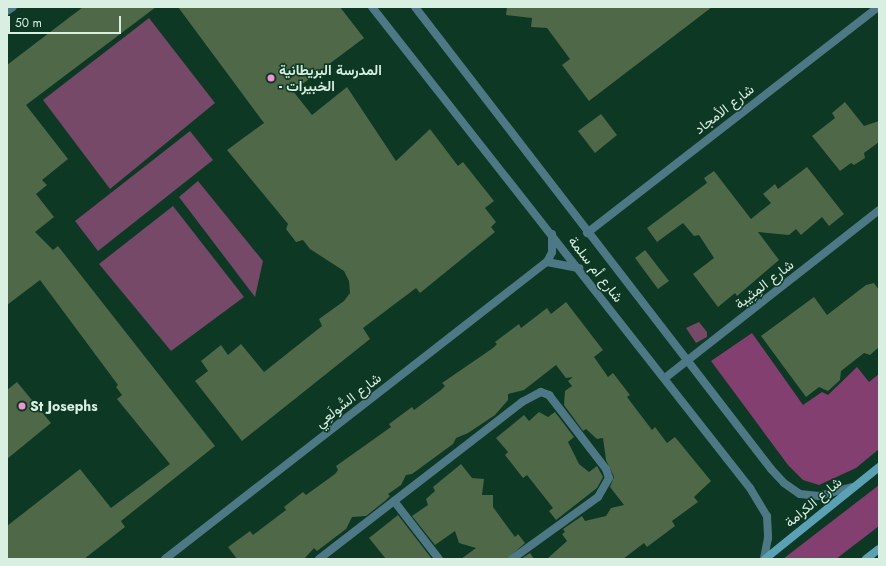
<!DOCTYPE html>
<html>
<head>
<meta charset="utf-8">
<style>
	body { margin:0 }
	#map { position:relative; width:886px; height:566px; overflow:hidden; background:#0d3824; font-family:Jost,Vazirmatn,sans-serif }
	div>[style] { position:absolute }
	.green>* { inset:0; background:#754967 }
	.forest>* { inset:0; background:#833f6f }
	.building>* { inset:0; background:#4e6848 }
	.minor>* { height:8px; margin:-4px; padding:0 4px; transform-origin:4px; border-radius:4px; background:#4e7885 }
	.secondary>* { height:8px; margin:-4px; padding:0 4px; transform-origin:4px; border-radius:4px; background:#5ba1b6 }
	.dots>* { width:11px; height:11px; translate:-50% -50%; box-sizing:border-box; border:2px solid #0d3824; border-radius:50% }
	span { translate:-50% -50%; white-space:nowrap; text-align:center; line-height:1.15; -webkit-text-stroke:3px #0d3824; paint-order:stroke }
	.poi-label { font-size:14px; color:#d9efe1; font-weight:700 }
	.left { translate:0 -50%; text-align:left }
	.street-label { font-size:14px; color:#d9efe1 }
	.frame { position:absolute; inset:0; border:8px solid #d9efe1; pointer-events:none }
	.scale { position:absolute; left:8px; top:16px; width:113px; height:18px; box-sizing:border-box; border:2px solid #d9efe1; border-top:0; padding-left:5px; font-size:12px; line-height:14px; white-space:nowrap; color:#d9efe1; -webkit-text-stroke:3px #0d3824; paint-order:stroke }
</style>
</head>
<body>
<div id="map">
	<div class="green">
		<i style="clip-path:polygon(149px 18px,215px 103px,110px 189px,43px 100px)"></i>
		<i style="clip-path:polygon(190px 131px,213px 160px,98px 251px,75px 221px)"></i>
		<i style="clip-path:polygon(198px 181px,263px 261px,255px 297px,179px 197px)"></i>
		<i style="clip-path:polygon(173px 206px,244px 297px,171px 351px,99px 264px)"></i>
		<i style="clip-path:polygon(699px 322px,707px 332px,707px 337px,696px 343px,686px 328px)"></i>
	</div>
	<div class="forest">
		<i style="clip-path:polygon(752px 333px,803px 405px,822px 392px,828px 395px,857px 367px,869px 382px,879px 374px,879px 449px,856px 468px,819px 485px,803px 480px,788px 465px,711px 361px)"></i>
		<i style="clip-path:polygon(879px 485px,879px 526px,836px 559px,783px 559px)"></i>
	</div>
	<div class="building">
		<i style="clip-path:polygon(83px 7px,156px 7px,26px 105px,68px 159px,42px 180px,47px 185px,36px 194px,54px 217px,35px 232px,53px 250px,58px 246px,215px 446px,121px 521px,125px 527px,84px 559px,7px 559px,7px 526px,80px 469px,111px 508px,170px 464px,117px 399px,122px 395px,116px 387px,118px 385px,40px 280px,7px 305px,7px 65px)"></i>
		<i style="clip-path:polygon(178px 7px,340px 7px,364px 38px,293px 91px,312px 115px,347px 87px,396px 161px,430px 129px,458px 166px,463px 162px,494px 201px,485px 208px,496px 222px,491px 227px,495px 232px,420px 293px,416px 288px,363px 328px,370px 339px,242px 441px,195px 381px,208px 371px,201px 361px,221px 345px,228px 355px,241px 344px,264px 372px,322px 326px,319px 319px,344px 301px,350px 293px,349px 281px,344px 271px,310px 249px,303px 240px,296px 242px,286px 229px,288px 224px,227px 150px,264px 123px)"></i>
		<i style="clip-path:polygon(507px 7px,712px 7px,589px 101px,562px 65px,570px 59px,547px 28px,531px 27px,532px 18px,506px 15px)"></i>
		<i style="clip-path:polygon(845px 102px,864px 126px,879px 121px,879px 142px,864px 153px,865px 158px,854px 165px,851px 163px,840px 171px,812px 136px,835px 118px,832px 113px)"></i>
		<i style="clip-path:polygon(601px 114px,617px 135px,595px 153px,578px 131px)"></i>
		<i style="clip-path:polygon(807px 167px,844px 214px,829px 226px,822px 217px,801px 235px,796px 229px,789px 235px,758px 232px,779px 260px,737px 296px,735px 293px,718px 307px,693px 274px,714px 258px,699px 235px,694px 236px,683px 223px,657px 242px,647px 228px,707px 183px,704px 178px,714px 171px,751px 219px,771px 203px,763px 194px,775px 184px,778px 189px)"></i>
		<i style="clip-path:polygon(645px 250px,669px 281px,658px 289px,635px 258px)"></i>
		<i style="clip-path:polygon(874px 283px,879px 290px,879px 347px,870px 355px,864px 353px,841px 371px,840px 380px,828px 391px,819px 387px,806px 397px,761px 336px,814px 297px,827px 315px,866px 285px)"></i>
		<i style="clip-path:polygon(566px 302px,603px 350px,594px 357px,608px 377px,613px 373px,630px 395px,627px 397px,652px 430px,655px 427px,667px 443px,675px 437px,711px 481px,694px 497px,698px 502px,672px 521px,675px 526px,647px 547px,644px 543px,623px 559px,547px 559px,567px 541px,562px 534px,565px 532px,563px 529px,582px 516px,585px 521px,606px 516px,611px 508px,624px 505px,610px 487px,614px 477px,606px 460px,603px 438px,597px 439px,586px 429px,583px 431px,564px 405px,565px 391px,572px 386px,568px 381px,573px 377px,566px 378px,556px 365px,524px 390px,508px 394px,508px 400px,495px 415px,468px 433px,456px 438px,453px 444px,412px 474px,406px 475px,401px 485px,388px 494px,390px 496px,385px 501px,366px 516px,352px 517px,346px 529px,317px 551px,314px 548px,304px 559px,237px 559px,228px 547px,250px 531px,253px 535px,286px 510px,284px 507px,303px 492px,306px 495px,335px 474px,338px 470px,336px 466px,391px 427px,389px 424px,412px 407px,414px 410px,441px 390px,445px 386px,442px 383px,493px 348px,497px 344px,495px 342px,519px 324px,521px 328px,547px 308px,551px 314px)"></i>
		<i style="clip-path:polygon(17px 382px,51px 423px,7px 459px,7px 390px)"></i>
		<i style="clip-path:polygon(539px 412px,548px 417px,555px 412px,574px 437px,568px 442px,579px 464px,589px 472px,597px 466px,603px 477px,597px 488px,556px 520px,549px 511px,553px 508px,527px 475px,523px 478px,505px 455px,508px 452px,496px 438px,524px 415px,529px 421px)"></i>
		<i style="clip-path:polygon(461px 464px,472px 478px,484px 479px,482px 495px,493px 495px,493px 507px,515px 537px,518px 534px,525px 543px,507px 559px,461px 559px,476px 548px,459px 543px,455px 531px,435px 545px,412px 516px,428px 505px,426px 499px,435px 491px,433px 487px)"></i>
		<i style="clip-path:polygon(398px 515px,432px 559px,386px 559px,369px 538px)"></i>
		<i style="clip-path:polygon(530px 553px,534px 559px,521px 559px)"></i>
	</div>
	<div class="minor">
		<i style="left:372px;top:7px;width:612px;rotate:51.84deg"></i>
		<i style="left:750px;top:488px;width:33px;rotate:59deg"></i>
		<i style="left:767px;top:516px;width:22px;rotate:87deg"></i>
		<i style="left:768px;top:538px;width:21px;rotate:101deg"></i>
		<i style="left:415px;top:7px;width:583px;rotate:52.38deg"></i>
		<i style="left:771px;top:469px;width:19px;rotate:47deg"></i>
		<i style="left:784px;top:483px;width:19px;rotate:35deg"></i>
		<i style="left:800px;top:494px;width:19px;rotate:6deg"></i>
		<i style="left:819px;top:496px;width:34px;rotate:-15deg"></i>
		<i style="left:7px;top:11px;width:7px;rotate:-34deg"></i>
		<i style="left:587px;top:233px;width:368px;rotate:-37.8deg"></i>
		<i style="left:547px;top:262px;width:33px;rotate:11deg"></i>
		<i style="left:665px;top:378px;width:272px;rotate:-38.1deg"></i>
		<i style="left:394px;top:501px;width:73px;rotate:52.2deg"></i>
		<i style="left:165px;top:559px;width:484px;rotate:-37.9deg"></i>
		<i style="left:547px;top:262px;width:11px;rotate:-63deg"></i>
		<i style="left:552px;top:252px;width:18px;rotate:-90deg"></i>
		<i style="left:319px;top:559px;width:257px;rotate:-37.7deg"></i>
		<i style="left:522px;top:402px;width:21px;rotate:-28deg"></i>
		<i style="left:541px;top:392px;width:9px;rotate:21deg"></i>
		<i style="left:549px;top:395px;width:93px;rotate:52.4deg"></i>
		<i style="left:606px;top:469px;width:9px;rotate:72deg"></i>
		<i style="left:609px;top:478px;width:22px;rotate:120deg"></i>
		<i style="left:598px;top:497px;width:106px;rotate:144.2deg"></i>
	</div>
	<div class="secondary">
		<i style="left:765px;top:559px;width:146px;rotate:-38.9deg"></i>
		<i style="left:866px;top:559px;width:16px;rotate:-38deg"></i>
	</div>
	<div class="dots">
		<i style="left:271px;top:78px;background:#f391d5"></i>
		<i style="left:22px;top:406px;background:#f391d5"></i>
	</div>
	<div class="poi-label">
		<span class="left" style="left:279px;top:78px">المدرسة البريطانية<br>- الخبيرات</span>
		<span class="left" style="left:30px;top:406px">St Josephs</span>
	</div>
	<div class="street-label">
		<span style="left:724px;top:109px;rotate:-38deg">شارع الأمجاد</span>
		<span style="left:596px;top:269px;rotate:52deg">شارع أم سلمة</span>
		<span style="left:764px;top:284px;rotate:-38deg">شارع المِثِيبة</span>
		<span style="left:348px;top:400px;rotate:-38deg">شارع السُّولَعِي</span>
		<span style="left:813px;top:502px;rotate:-40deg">شارع الكرامة</span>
	</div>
	<div class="frame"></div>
	<div class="scale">50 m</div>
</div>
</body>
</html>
